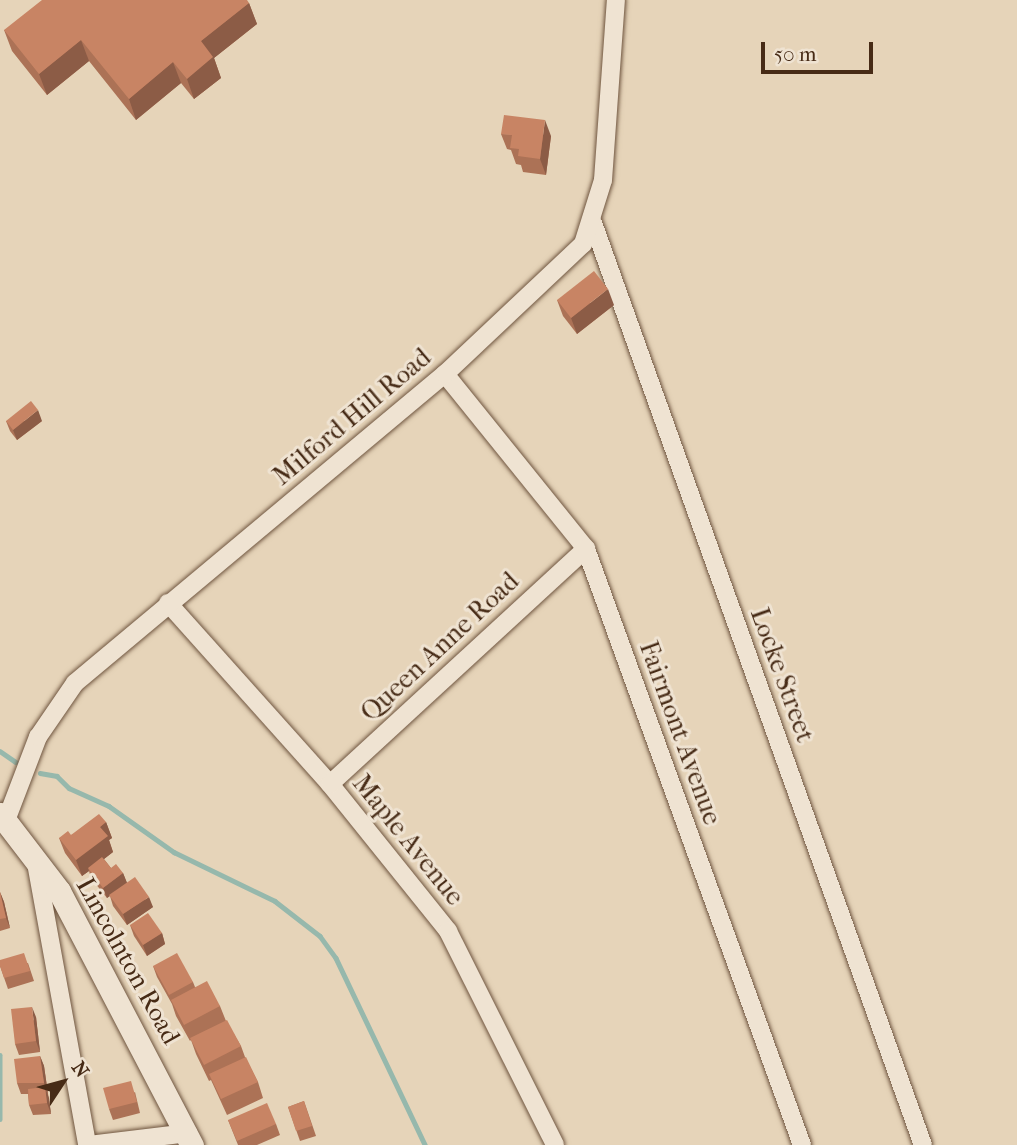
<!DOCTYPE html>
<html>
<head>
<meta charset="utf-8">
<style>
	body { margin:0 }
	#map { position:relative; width:1017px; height:1145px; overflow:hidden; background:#e6d4b9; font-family:"IM FELL French Canon",serif }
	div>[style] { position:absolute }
	.stream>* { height:4.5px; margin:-2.25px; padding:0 2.25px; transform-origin:2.25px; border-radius:2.25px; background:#96b8ac }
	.roads { filter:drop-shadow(0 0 2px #6f553f) drop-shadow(0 0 2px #6f553f) }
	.minor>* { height:18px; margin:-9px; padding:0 9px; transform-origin:9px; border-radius:9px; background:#efe3d2 }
	.tertiary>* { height:23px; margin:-11.5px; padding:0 11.5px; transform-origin:11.5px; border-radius:11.5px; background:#efe3d2 }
	.wall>* { inset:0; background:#ac7256 }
	.shaded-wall>* { inset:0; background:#8c5c46 }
	.building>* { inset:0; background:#c88464 }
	span { translate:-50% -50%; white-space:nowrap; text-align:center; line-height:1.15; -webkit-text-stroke:6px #efe3d2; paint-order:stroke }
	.street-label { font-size:26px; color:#472b16 }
	.north { position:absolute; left:28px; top:1047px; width:70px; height:70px; -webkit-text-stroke:5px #efe3d2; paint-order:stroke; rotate:54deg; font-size:19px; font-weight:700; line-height:28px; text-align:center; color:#472b16 }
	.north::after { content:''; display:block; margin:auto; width:24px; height:32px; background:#472b16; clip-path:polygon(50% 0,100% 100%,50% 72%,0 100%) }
	.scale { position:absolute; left:761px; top:42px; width:112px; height:32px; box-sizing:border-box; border:4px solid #472b16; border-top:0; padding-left:9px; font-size:21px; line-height:24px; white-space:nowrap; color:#472b16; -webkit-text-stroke:5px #efe3d2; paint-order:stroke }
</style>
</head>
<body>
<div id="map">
	<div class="stream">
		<i style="left:0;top:751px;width:19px;rotate:35deg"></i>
		<i style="left:40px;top:773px;width:17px;rotate:10deg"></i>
		<i style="left:57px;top:776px;width:17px;rotate:45deg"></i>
		<i style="left:69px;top:788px;width:44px;rotate:24.2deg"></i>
		<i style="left:109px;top:806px;width:80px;rotate:35.3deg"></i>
		<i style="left:174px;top:852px;width:112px;rotate:25.9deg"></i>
		<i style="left:275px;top:901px;width:57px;rotate:37.9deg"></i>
		<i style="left:320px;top:936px;width:27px;rotate:54deg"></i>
		<i style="left:336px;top:958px;width:207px;rotate:64.5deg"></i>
		<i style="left:0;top:1055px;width:64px;rotate:90deg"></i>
	</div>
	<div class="roads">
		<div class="minor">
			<i style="left:593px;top:223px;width:979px;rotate:70.31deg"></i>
			<i style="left:445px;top:374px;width:225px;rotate:51.1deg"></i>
			<i style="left:586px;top:549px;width:634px;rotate:70.08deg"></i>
			<i style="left:168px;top:603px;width:243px;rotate:48.2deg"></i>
			<i style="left:330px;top:784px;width:189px;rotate:51.2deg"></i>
			<i style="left:448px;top:931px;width:239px;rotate:63.4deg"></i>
			<i style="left:330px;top:784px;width:348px;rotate:-42.6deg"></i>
			<i style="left:7px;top:818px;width:87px;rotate:-69.1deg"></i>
			<i style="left:38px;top:737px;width:65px;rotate:-55.6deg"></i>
			<i style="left:75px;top:683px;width:482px;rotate:-39.9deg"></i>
			<i style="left:445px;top:374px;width:190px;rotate:-43.3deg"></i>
			<i style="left:583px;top:244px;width:67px;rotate:-72.6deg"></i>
			<i style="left:603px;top:180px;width:180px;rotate:-85.9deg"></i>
			<i style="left:36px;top:863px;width:287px;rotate:79.7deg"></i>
			<i style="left:89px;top:1145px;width:100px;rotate:-6.9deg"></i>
		</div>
		<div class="tertiary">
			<i style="left:0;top:814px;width:97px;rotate:52.5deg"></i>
			<i style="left:59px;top:891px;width:287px;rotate:62.4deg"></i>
		</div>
	</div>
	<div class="wall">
		<i style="clip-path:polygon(249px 3px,257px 24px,214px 58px,221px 78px,194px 99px,181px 83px,136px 120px,89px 61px,47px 95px,12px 51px,4px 30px)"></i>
		<i style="clip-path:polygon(501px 134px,551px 136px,546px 175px,523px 172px,521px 165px,516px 164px,511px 150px,507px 149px)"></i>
		<i style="clip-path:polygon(557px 300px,614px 305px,577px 334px,563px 316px)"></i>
		<i style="clip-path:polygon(6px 421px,42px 421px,17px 440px,10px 431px)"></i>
		<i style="clip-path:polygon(106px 822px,112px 838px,109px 840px,113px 852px,104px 859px,111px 868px,123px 873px,127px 883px,153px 907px,127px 925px,113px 906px,110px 896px,107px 898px,91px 878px,89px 871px,82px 876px,65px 853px,59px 838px,71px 835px)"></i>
		<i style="clip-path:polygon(0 892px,4px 902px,10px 928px,0 931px)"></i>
		<i style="clip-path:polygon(130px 925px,162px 933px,165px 944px,147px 956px,134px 936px)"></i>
		<i style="clip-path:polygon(28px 963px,34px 981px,8px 989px,0 966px)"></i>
		<i style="clip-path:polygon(153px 966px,193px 982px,195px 987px,220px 1006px,226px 1021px,241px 1046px,245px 1057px,258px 1082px,263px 1098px,227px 1115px,211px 1080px,209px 1081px,196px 1054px,191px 1040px,190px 1041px,176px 1016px,172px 1004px,157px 977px)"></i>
		<i style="clip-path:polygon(36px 1017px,40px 1052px,19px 1055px,15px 1044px)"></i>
		<i style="clip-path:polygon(40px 1056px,44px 1066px,51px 1114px,33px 1115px,29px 1105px,28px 1094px,21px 1094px,17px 1083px)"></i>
		<i style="clip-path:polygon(135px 1092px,140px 1113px,113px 1120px,109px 1109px)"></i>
		<i style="clip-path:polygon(304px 1101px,316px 1136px,300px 1141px,288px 1107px)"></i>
		<i style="clip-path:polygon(228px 1120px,276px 1124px,280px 1135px,257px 1145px,238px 1145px)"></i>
	</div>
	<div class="shaded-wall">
		<i style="clip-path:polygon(249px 3px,257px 24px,214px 58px,221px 78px,194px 99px,187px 79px,201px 41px)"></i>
		<i style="clip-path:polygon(81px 40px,89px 61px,47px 95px,39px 74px)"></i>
		<i style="clip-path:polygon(173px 62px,181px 83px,136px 120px,129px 99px)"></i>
		<i style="clip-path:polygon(545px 120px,551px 136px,546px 175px,540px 159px)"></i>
		<i style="clip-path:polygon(608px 289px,614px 305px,577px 334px,571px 318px)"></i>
		<i style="clip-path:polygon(38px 410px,42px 421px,17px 440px,13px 430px)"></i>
		<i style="clip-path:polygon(106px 822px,112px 838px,109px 840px,113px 852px,90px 870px,88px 868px,89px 871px,82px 876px,76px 860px,100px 827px)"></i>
		<i style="clip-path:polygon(123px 873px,127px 883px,107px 898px,103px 888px)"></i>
		<i style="clip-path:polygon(0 892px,4px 902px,10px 928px,6px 918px)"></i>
		<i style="clip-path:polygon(149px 897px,153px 907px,127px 925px,123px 914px)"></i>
		<i style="clip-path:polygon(162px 933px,165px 944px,147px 956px,143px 945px)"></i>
		<i style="clip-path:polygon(32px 1007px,36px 1017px,40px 1052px,36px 1041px)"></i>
		<i style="clip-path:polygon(40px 1056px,44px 1066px,48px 1094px,44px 1083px)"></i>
		<i style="clip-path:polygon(45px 1087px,49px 1098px,51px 1114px,47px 1103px)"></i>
	</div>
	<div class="building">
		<i style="clip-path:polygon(42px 0,247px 0,249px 3px,201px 41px,213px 57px,187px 79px,173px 62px,129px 99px,81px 40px,39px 74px,4px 30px)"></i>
		<i style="clip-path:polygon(504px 115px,545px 120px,540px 159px,518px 156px,519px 149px,510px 148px,512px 135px,501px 134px)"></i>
		<i style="clip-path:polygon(594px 271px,608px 289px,571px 318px,557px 300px)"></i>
		<i style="clip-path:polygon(31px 401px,38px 410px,13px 430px,6px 421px)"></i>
		<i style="clip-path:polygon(99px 814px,106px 822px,100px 827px,108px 836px,76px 860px,59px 838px,68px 831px,71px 835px)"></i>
		<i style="clip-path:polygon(102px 857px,111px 868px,116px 864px,123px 873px,103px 888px,88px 868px)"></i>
		<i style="clip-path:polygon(135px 877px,149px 897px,123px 914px,109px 895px)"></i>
		<i style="clip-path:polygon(0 892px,6px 918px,0 919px)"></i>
		<i style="clip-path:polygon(148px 913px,162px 933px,143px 945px,130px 925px)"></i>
		<i style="clip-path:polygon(24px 953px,30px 971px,4px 978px,0 966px,0 960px)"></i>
		<i style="clip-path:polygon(177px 953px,193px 982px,169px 995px,153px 966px)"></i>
		<i style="clip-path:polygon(207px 981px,220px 1006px,184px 1025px,171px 1000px)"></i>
		<i style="clip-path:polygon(32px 1007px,36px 1041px,15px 1044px,11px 1009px)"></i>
		<i style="clip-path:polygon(227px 1020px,241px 1046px,204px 1065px,190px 1038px)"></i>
		<i style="clip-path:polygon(40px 1056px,44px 1083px,17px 1083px,14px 1059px)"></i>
		<i style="clip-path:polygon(246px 1057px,258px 1082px,221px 1099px,209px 1074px)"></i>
		<i style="clip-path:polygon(131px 1081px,137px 1102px,109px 1109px,103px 1088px)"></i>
		<i style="clip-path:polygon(45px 1087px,47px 1103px,29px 1105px,28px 1089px)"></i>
		<i style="clip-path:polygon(304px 1101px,312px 1126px,296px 1131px,288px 1107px)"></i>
		<i style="clip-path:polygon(267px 1103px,276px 1124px,237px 1141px,228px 1120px)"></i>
	</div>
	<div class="street-label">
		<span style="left:352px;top:417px;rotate:-40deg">Milford Hill Road</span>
		<span style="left:440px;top:647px;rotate:-43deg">Queen Anne Road</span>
		<span style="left:782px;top:675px;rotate:70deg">Locke Street</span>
		<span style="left:680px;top:733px;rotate:70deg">Fairmont Avenue</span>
		<span style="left:408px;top:840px;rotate:51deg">Maple Avenue</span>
		<span style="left:128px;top:961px;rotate:61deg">Lincolnton Road</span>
	</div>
	<div class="north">N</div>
	<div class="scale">50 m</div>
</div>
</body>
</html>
